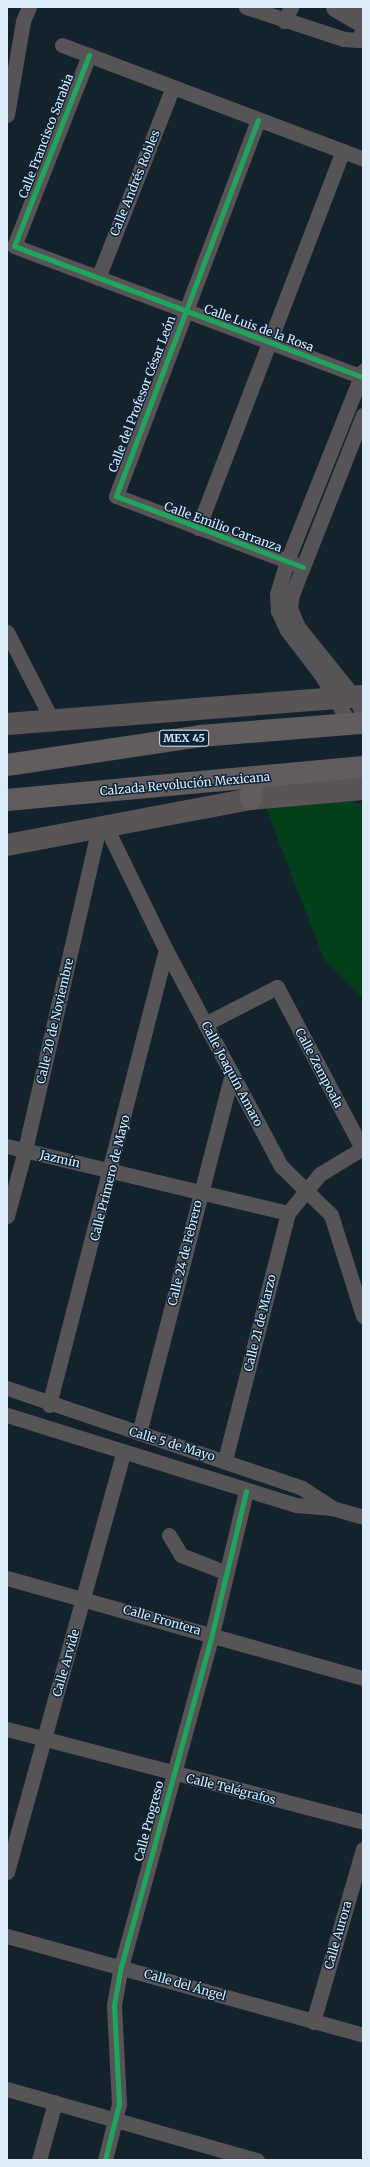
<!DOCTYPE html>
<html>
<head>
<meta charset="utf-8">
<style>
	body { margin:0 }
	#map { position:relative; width:370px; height:2167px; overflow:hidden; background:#14222c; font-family:Merriweather,serif }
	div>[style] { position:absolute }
	.green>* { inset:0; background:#033f1a }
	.street>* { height:15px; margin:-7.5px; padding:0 7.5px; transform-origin:7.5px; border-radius:7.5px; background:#565456 }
	.secondary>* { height:22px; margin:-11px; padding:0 11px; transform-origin:11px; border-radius:11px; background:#595557 }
	.primary>* { height:22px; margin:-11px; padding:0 11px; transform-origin:11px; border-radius:11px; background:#615c5e }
	.cycleway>* { height:5px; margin:-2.5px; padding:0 2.5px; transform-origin:2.5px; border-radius:2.5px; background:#20a55d }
	span { translate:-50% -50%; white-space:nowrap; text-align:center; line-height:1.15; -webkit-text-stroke:3px #0a2337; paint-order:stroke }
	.shield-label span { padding:1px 3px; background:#0a2337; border:1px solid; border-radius:3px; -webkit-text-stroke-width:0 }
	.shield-label { font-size:11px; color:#dcebf8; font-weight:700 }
	.street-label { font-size:12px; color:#dcebf8 }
	.frame { position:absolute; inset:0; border:8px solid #dcebf8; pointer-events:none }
</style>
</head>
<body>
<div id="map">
	<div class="green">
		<i style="clip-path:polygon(341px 799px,363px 804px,363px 998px,324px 959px,266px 808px)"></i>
	</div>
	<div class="street">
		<i style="left:246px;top:7px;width:103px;rotate:18.1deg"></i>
		<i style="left:344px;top:39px;width:14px;rotate:4deg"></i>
		<i style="left:358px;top:40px;width:12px;rotate:-66deg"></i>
		<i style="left:284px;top:21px;width:16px;rotate:-63deg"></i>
		<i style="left:62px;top:45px;width:322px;rotate:20.7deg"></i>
		<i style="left:89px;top:55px;width:205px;rotate:111.4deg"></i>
		<i style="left:14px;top:246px;width:373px;rotate:20.6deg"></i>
		<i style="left:7px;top:115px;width:95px;rotate:-80.3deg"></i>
		<i style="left:23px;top:21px;width:15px;rotate:-67deg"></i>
		<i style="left:258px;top:120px;width:402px;rotate:110.7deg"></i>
		<i style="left:116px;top:496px;width:200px;rotate:20.8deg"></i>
		<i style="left:98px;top:278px;width:205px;rotate:-68.6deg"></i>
		<i style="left:363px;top:415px;width:193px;rotate:111.6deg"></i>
		<i style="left:292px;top:594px;width:14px;rotate:98deg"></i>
		<i style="left:290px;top:608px;width:21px;rotate:67deg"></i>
		<i style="left:298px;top:627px;width:91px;rotate:51.2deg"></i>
		<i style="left:355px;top:698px;width:18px;rotate:63deg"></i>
		<i style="left:198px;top:528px;width:404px;rotate:-69deg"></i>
		<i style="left:7px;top:632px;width:99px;rotate:62.9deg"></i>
		<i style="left:350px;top:724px;width:56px;rotate:-120.3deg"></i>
		<i style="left:322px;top:676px;width:58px;rotate:-127.3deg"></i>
		<i style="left:287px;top:630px;width:21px;rotate:-115deg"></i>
		<i style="left:278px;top:611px;width:17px;rotate:-93deg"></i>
		<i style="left:277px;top:594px;width:34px;rotate:-73deg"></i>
		<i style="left:287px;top:561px;width:205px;rotate:-68.2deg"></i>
		<i style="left:105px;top:825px;width:139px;rotate:64deg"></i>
		<i style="left:166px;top:950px;width:245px;rotate:62deg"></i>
		<i style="left:281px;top:1166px;width:70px;rotate:44.4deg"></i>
		<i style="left:331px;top:1215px;width:106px;rotate:72.4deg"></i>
		<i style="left:205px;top:1024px;width:81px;rotate:-27.2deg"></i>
		<i style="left:277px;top:987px;width:182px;rotate:62.2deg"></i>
		<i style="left:7px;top:1146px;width:289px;rotate:13.4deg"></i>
		<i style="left:7px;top:1216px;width:68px;rotate:-74.7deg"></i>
		<i style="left:25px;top:1150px;width:332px;rotate:-77.1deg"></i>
		<i style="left:7px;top:1388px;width:311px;rotate:18.7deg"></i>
		<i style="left:302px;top:1488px;width:35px;rotate:33deg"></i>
		<i style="left:49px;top:1405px;width:470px;rotate:-75.6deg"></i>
		<i style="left:7px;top:1415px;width:303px;rotate:17.3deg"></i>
		<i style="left:296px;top:1505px;width:36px;rotate:5deg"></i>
		<i style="left:332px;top:1508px;width:32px;rotate:16deg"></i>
		<i style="left:139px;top:1433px;width:371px;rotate:-75.5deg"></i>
		<i style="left:225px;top:1460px;width:255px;rotate:-75.7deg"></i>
		<i style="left:288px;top:1213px;width:50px;rotate:-50.6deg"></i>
		<i style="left:320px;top:1174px;width:50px;rotate:-31.2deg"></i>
		<i style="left:169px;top:1535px;width:23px;rotate:59deg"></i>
		<i style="left:181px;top:1555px;width:49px;rotate:21.4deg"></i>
		<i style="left:7px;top:1578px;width:370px;rotate:15.7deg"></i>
		<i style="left:7px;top:1729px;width:368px;rotate:14.6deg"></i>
		<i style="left:7px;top:1872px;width:434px;rotate:-74.5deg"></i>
		<i style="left:7px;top:1936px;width:370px;rotate:15.5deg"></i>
		<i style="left:313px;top:2022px;width:180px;rotate:-73.9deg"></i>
		<i style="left:7px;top:2089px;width:260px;rotate:15.9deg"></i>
		<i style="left:39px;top:2160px;width:60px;rotate:-74.6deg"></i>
		<i style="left:105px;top:2160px;width:58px;rotate:-76deg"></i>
		<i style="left:119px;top:2104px;width:99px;rotate:-92.9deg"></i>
		<i style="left:114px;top:2005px;width:39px;rotate:-80deg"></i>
		<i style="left:121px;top:1967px;width:345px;rotate:-74.7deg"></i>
		<i style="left:212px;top:1634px;width:147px;rotate:-76.6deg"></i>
	</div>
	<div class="secondary">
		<i style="left:337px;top:7px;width:30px;rotate:30deg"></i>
		<i style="left:7px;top:724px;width:357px;rotate:-4.5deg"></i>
		<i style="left:7px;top:845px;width:248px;rotate:-10.7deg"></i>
		<i style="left:251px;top:799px;width:112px;rotate:-5.1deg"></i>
	</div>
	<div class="primary">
		<i style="left:7px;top:765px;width:195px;rotate:-8.5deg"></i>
		<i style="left:200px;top:736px;width:164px;rotate:-4.6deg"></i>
		<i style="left:251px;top:799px;width:21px;rotate:-87deg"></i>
		<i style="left:7px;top:800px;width:358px;rotate:-5.3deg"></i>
	</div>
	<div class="cycleway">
		<i style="left:89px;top:55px;width:205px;rotate:111.4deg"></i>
		<i style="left:14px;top:246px;width:373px;rotate:20.6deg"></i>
		<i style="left:258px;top:120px;width:402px;rotate:110.7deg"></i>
		<i style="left:116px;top:496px;width:200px;rotate:20.8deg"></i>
		<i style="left:105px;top:2160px;width:58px;rotate:-76deg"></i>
		<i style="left:119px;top:2104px;width:99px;rotate:-92.9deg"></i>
		<i style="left:114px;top:2005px;width:39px;rotate:-80deg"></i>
		<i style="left:121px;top:1967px;width:345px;rotate:-74.7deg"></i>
		<i style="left:212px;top:1634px;width:147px;rotate:-76.6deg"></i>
	</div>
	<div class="shield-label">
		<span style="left:184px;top:738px">MEX 45</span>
	</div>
	<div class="street-label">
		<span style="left:46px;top:136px;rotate:-69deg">Calle Francisco Sarabia</span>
		<span style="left:135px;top:183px;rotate:-68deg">Calle Andrés Robles</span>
		<span style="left:259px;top:328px;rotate:20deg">Calle Luis de la Rosa</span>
		<span style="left:142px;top:394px;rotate:-69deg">Calle del Profesor César León</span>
		<span style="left:223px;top:527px;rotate:20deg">Calle Emilio Carranza</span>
		<span style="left:185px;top:784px;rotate:-5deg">Calzada Revolución Mexicana</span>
		<span style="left:55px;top:1021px;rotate:-77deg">Calle 20 de Noviembre</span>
		<span style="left:319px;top:1068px;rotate:62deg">Calle Zempoala</span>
		<span style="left:232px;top:1074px;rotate:62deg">Calle Joaquín Amaro</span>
		<span style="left:60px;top:1159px;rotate:13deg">Jazmín</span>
		<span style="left:110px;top:1178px;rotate:-76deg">Calle Primero de Mayo</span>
		<span style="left:185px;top:1253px;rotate:-76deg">Calle 24 de Febrero</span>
		<span style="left:260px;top:1323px;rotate:-76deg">Calle 21 de Marzo</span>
		<span style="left:172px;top:1444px;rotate:17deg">Calle 5 de Mayo</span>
		<span style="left:162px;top:1620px;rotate:16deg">Calle Frontera</span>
		<span style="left:66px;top:1663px;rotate:-74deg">Calle Arvide</span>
		<span style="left:231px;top:1789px;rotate:14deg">Calle Telégrafos</span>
		<span style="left:149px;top:1821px;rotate:-75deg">Calle Progreso</span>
		<span style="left:338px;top:1935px;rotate:-74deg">Calle Aurora</span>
		<span style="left:185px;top:1985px;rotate:16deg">Calle del Ángel</span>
	</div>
	<div class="frame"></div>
</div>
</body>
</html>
